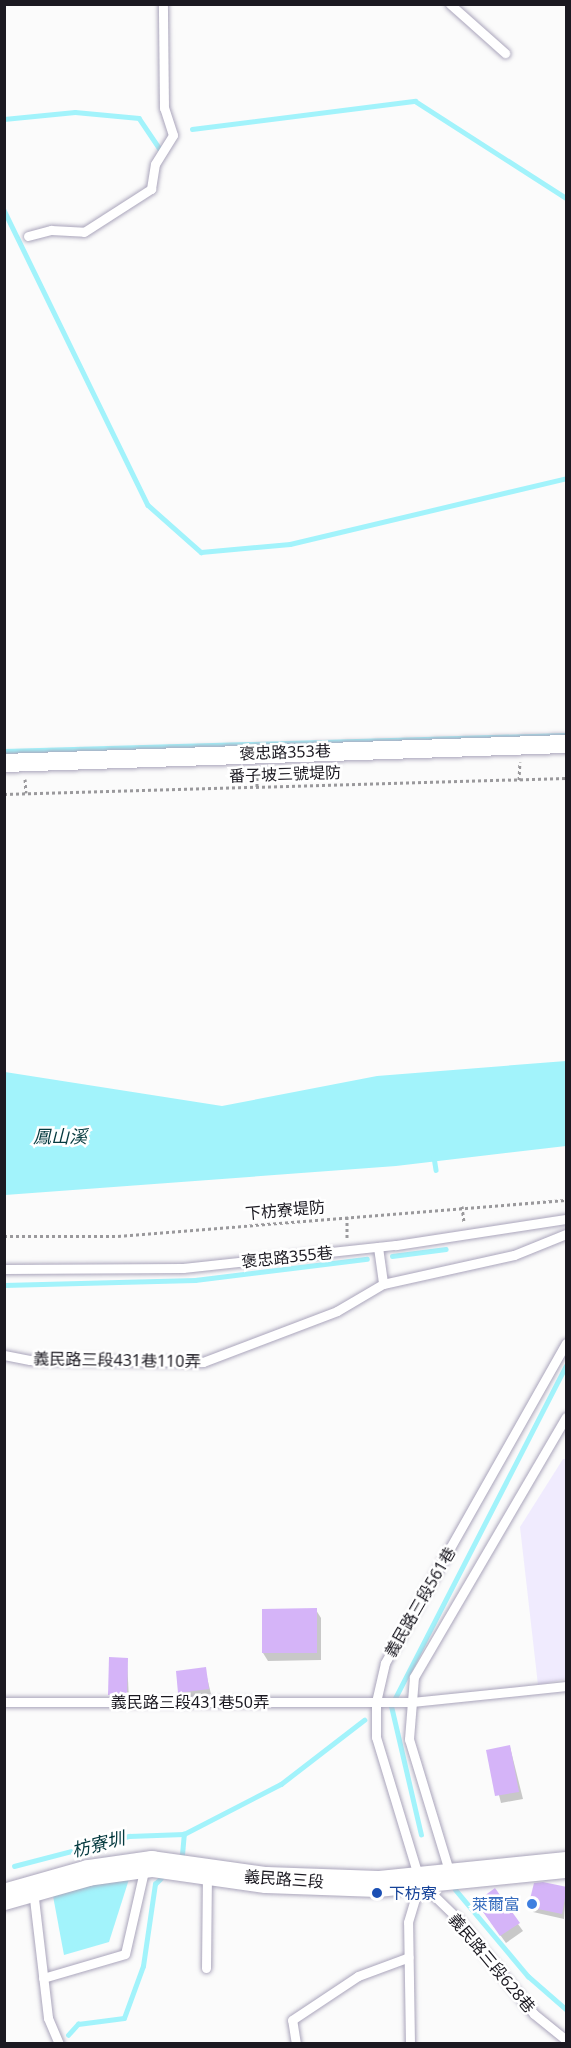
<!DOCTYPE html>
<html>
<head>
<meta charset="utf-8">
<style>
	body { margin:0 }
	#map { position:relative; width:571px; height:2048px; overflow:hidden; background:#fbfbfb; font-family:"Noto Sans","Noto Sans TC",sans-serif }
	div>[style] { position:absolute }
	.built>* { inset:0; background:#f0ebfe }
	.water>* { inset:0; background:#a2f3fb }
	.shadow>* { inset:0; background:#0003 }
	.stream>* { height:4.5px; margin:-2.25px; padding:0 2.25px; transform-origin:2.25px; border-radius:2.25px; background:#a2f3fb }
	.building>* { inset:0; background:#d5b4f8 }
	.path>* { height:3px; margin-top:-1.5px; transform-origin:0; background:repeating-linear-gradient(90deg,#9a999c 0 3px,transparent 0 6px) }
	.roads { filter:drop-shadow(0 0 2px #aaa5bb) drop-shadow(0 0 2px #aaa5bb) }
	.lane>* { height:9px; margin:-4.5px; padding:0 4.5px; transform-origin:4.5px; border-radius:4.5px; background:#fff }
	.street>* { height:18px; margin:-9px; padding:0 9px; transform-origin:9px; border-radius:9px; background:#fff }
	.secondary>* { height:26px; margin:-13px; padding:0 13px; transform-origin:13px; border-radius:13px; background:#fff }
	.dots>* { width:16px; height:16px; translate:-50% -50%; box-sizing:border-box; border:3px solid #fff; border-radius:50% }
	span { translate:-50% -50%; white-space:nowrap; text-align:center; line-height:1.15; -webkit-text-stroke:5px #fff; paint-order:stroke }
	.street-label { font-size:16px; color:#1b1921 }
	.transit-label { font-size:16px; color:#164399 }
	.left { translate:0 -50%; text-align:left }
	.shop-label { font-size:16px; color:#366cbe }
	.right { translate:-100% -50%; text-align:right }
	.water-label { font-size:18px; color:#053a3f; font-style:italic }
	.frame { position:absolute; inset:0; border:6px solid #1b1921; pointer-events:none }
</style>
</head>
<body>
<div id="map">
	<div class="built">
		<i style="clip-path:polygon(563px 1459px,566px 1459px,566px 1679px,538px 1685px,520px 1527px)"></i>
	</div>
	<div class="water">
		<i style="clip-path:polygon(566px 1061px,566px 1146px,396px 1166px,5px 1195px,5px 1072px,222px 1106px,377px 1076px)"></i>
		<i style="clip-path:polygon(130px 1876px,109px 1942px,64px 1955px,53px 1896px,83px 1880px)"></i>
	</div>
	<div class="shadow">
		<i style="clip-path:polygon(316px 1610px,321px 1618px,321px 1660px,268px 1661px,263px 1653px,263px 1611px)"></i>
		<i style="clip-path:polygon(127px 1659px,129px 1700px,112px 1700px,110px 1695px)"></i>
		<i style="clip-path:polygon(205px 1669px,211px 1694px,182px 1698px,180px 1693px)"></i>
		<i style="clip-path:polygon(510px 1747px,523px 1799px,501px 1803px,488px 1752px)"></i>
		<i style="clip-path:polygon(566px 1889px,564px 1919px,533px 1912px,530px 1907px)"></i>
		<i style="clip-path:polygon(482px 1910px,518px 1924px,523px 1931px,506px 1943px)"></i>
	</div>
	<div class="stream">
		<i style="left:4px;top:119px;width:71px;rotate:-5.6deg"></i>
		<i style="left:75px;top:112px;width:64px;rotate:5.4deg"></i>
		<i style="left:139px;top:118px;width:37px;rotate:56deg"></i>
		<i style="left:192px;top:129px;width:225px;rotate:-7.2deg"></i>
		<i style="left:415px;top:101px;width:179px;rotate:32.7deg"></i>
		<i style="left:4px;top:210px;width:328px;rotate:64deg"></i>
		<i style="left:148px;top:505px;width:71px;rotate:41.6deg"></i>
		<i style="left:201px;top:552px;width:89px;rotate:-5.1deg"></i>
		<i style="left:290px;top:544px;width:284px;rotate:-13.4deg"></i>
		<i style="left:4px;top:751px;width:562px;rotate:-1.63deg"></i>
		<i style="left:434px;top:1157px;width:13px;rotate:81deg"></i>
		<i style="left:392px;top:1256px;width:54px;rotate:-7.4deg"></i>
		<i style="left:4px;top:1285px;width:191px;rotate:-1.5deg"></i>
		<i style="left:195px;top:1280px;width:173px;rotate:-7deg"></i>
		<i style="left:421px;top:1835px;width:132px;rotate:-103.1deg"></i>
		<i style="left:391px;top:1706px;width:382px;rotate:-62.8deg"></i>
		<i style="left:182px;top:1855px;width:21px;rotate:-85deg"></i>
		<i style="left:184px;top:1834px;width:109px;rotate:-27.3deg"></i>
		<i style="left:281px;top:1784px;width:105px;rotate:-37.6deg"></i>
		<i style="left:14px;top:1866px;width:119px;rotate:-14.6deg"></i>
		<i style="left:129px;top:1836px;width:55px;rotate:-2.1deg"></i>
		<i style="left:455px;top:1889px;width:114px;rotate:50deg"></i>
		<i style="left:528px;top:1976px;width:50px;rotate:41deg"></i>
		<i style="left:68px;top:2035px;width:15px;rotate:-48deg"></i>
		<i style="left:78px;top:2024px;width:46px;rotate:-7.4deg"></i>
		<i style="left:124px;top:2018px;width:55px;rotate:-69.9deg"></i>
		<i style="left:143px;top:1966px;width:83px;rotate:-81.7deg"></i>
		<i style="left:155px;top:1884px;width:8px;rotate:-45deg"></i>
	</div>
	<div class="building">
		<i style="clip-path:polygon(317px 1608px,317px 1653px,262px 1653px,262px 1609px)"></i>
		<i style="clip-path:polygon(109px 1657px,128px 1658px,127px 1695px,108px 1695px)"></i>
		<i style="clip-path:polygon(206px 1667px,209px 1689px,178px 1693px,176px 1671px)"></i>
		<i style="clip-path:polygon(510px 1745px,519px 1792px,495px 1796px,486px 1750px)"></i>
		<i style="clip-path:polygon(543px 1882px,567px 1887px,562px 1914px,528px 1907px,534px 1883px)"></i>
		<i style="clip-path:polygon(495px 1888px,520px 1923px,500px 1936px,476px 1902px)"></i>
	</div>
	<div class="path">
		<i style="left:25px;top:779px;width:14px;rotate:86deg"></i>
		<i style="left:519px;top:780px;width:18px;rotate:-87deg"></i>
		<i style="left:257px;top:787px;width:17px;rotate:-90deg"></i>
		<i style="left:4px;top:794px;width:562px;rotate:-1.63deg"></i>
		<i style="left:462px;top:1206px;width:17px;rotate:83deg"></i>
		<i style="left:347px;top:1216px;width:23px;rotate:90deg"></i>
		<i style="left:4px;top:1236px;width:114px"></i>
		<i style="left:118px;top:1236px;width:449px;rotate:-4.6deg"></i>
	</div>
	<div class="roads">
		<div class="lane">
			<i style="left:450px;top:4px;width:74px;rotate:41.7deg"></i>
			<i style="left:28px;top:236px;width:24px;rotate:-15deg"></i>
			<i style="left:51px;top:230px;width:33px;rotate:3deg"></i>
			<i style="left:84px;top:232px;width:80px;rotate:-32.7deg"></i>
			<i style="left:151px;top:189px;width:25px;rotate:-81deg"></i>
			<i style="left:155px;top:164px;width:34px;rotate:-58deg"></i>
			<i style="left:173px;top:135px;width:28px;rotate:-108deg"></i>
			<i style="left:164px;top:108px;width:104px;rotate:-90.6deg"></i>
			<i style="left:378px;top:1247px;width:37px;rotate:82deg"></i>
			<i style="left:4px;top:1269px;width:179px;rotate:-0.3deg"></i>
			<i style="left:183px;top:1268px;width:214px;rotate:-6.2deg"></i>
			<i style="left:396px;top:1245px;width:172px;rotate:-8.7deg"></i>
			<i style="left:566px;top:1343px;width:368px;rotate:119.5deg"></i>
			<i style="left:385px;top:1663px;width:40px;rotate:103deg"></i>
			<i style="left:376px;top:1702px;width:35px;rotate:90deg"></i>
			<i style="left:376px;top:1737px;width:152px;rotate:73.1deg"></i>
			<i style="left:420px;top:1882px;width:50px;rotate:44.2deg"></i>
			<i style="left:456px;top:1917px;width:124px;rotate:51.2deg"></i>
			<i style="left:534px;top:2014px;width:41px;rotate:39.1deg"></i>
			<i style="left:4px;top:1355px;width:26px;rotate:11deg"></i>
			<i style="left:30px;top:1360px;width:173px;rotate:0.7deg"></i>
			<i style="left:203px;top:1362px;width:143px;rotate:-20.8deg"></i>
			<i style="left:337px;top:1311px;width:53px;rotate:-30.4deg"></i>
			<i style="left:383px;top:1284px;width:134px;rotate:-12.5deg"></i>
			<i style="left:514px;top:1255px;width:56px;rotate:-22deg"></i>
			<i style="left:4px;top:1702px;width:408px"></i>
			<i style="left:412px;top:1702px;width:155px;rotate:-5.9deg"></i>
			<i style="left:450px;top:1874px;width:141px;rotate:-106.9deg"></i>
			<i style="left:409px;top:1739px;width:62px;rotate:-85.4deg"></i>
			<i style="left:414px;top:1677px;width:301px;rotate:-59.7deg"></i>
			<i style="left:33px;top:1890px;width:129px;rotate:83.3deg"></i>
			<i style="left:48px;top:2018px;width:28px;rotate:67deg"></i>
			<i style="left:206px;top:1968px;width:94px;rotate:-89.4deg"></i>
			<i style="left:43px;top:1978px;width:85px;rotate:-16.3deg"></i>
			<i style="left:125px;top:1954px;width:89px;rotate:-77.1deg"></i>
			<i style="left:296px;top:2044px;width:24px;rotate:-99deg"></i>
			<i style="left:292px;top:2020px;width:79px;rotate:-33.7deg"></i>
			<i style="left:358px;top:1976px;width:54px;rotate:-20.4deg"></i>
			<i style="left:410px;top:2044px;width:122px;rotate:-90.9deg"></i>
			<i style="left:408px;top:1922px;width:42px;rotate:-73.3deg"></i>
		</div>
		<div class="street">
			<i style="left:4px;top:763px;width:562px;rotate:-1.94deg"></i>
		</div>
		<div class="secondary">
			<i style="left:4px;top:1897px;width:87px;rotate:-15.9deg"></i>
			<i style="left:88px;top:1873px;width:65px;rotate:-8deg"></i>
			<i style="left:152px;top:1864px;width:115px;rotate:8deg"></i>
			<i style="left:266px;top:1880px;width:112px;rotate:2deg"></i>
			<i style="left:378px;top:1884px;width:189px;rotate:-5.8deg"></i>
		</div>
	</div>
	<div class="dots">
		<i style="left:377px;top:1893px;background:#1a4fb4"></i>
		<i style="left:532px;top:1904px;background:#3f7fe0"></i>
	</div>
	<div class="street-label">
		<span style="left:285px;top:752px;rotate:-2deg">褒忠路353巷</span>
		<span style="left:285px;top:774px;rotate:-2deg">番子坡三號堤防</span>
		<span style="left:285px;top:1210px;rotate:-5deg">下枋寮堤防</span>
		<span style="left:287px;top:1257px;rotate:-6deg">褒忠路355巷</span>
		<span style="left:117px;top:1360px;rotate:1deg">義民路三段431巷110弄</span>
		<span style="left:420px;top:1602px;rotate:-60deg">義民路三段561巷</span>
		<span style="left:190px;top:1702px">義民路三段431巷50弄</span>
		<span style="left:284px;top:1879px;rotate:4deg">義民路三段</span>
		<span style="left:492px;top:1963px;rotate:50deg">義民路三段628巷</span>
	</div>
	<div class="transit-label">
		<span class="left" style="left:389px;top:1893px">下枋寮</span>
	</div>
	<div class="shop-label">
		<span class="right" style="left:520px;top:1904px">萊爾富</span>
	</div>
	<div class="water-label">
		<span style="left:60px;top:1136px">鳳山溪</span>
		<span style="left:98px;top:1844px;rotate:-14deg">枋寮圳</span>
	</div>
	<div class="frame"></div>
</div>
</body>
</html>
